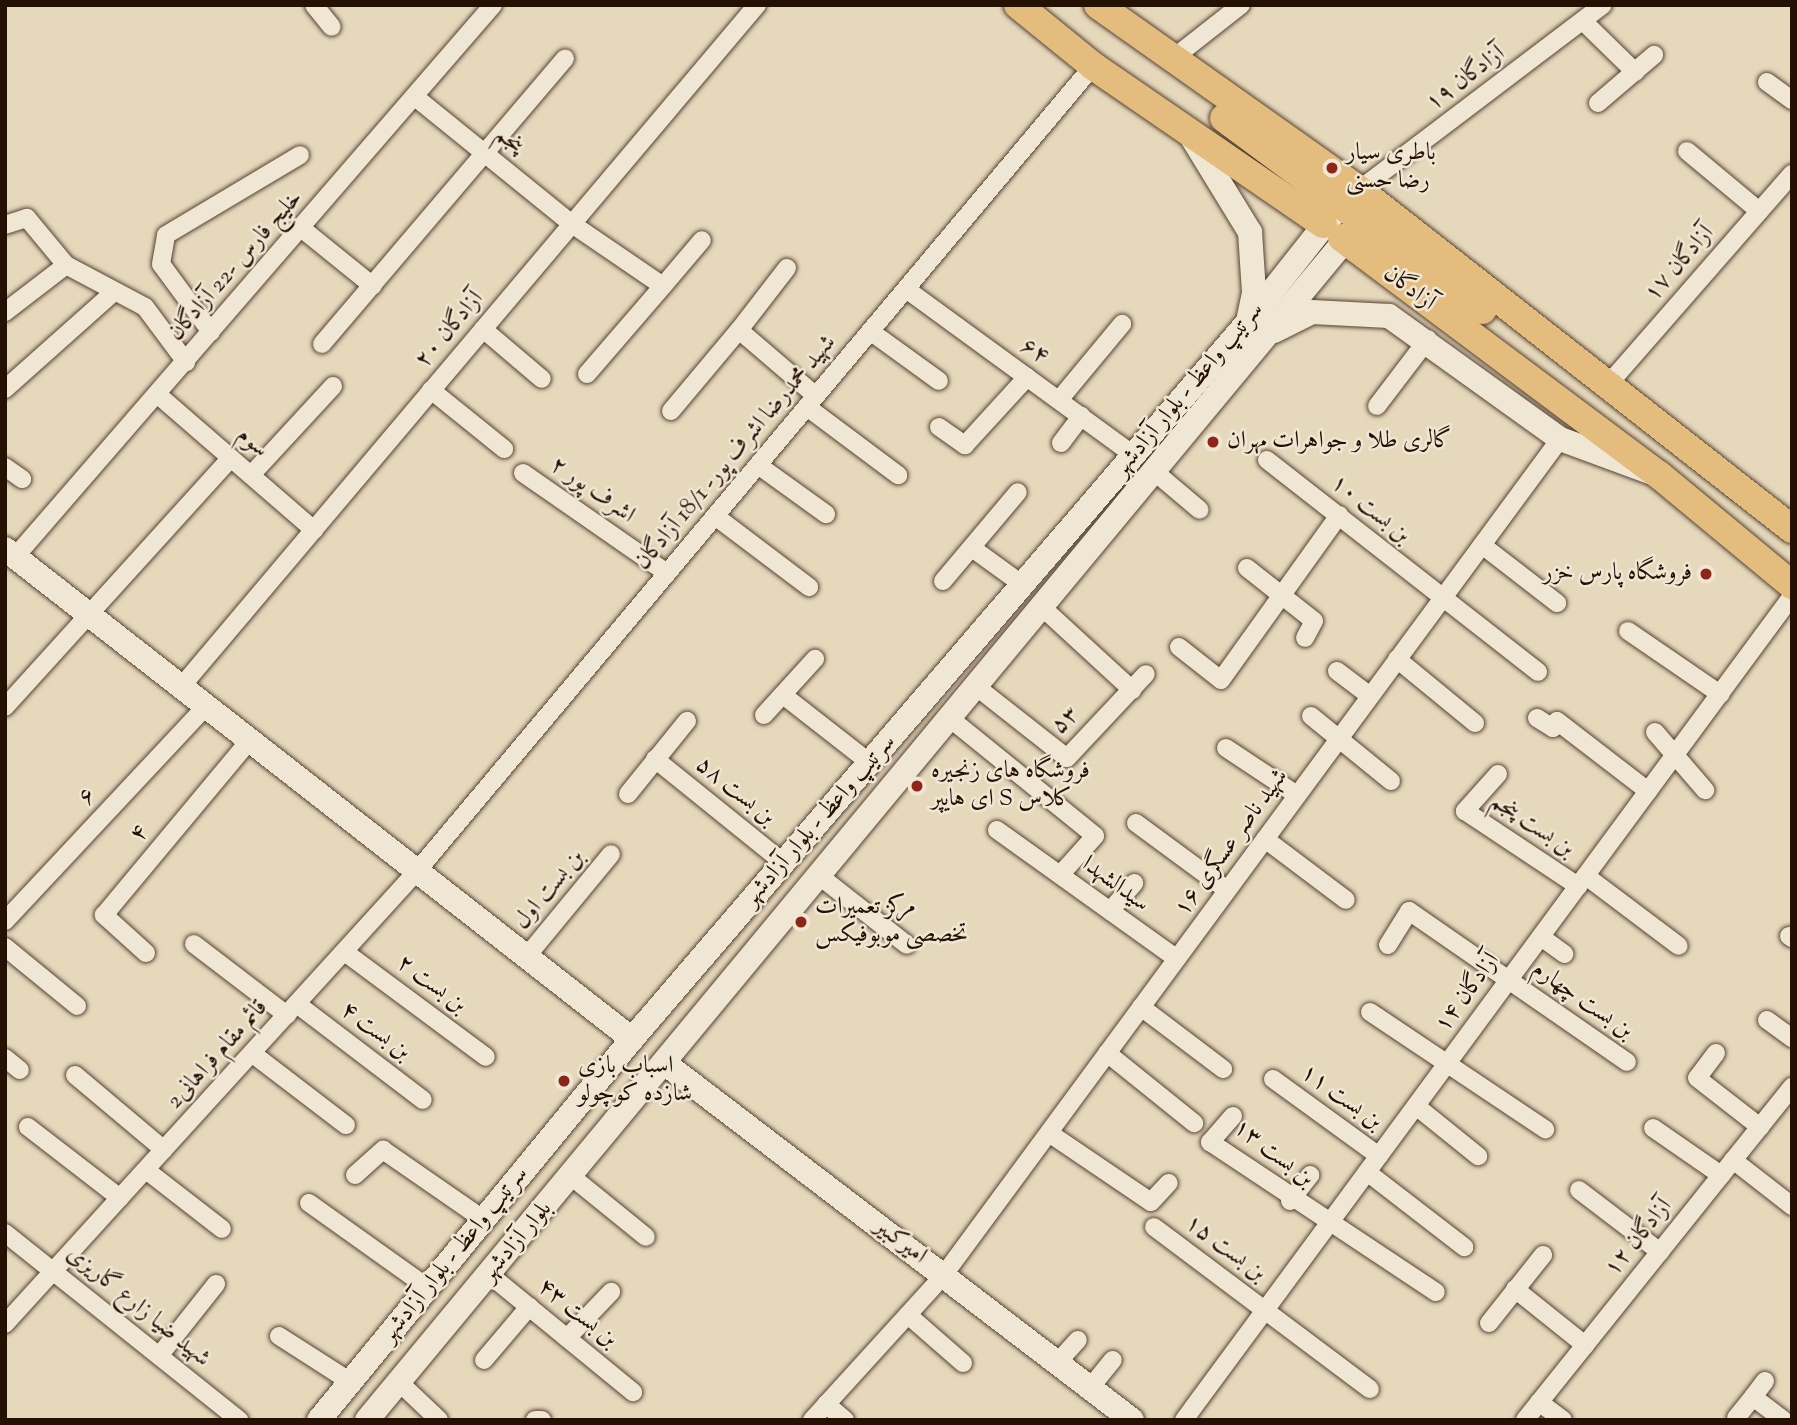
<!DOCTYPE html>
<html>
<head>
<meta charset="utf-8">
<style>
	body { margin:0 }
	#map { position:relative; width:1797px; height:1425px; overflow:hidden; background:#e6d8bb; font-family:"Sorts Mill Goudy",Amiri,serif }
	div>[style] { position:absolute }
	.roads { filter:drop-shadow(0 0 2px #554232) drop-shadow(0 0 2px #554232) }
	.street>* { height:18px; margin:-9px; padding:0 9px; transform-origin:9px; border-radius:9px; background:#efe6d3 }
	.secondary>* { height:24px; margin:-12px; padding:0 12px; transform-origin:12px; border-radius:12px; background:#efe6d3 }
	.primary>* { height:28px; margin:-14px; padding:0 14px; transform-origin:14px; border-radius:14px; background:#e3bc7e }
	.dots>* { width:19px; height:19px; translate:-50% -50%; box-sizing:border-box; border:4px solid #efe6d3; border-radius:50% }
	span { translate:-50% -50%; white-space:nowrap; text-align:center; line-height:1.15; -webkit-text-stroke:5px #efe6d3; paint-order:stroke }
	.street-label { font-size:24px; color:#251004 }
	.poi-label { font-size:24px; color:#251004 }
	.left { translate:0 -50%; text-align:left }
	.right { translate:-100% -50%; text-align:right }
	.frame { position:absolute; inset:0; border:7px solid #251004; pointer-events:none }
</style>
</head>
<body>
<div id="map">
	<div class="roads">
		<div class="street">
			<i style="left:314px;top:5px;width:28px;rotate:51deg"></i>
			<i style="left:1583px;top:21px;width:73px;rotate:44.4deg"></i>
			<i style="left:1171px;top:60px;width:89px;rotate:-38.2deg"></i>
			<i style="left:1767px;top:82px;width:31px;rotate:36deg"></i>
			<i style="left:415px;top:97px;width:202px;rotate:39deg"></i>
			<i style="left:572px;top:224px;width:110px;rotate:34.3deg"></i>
			<i style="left:663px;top:286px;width:60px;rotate:-49.7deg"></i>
			<i style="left:1598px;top:103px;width:74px;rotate:-40.6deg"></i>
			<i style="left:1687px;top:151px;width:94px;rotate:39.8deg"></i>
			<i style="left:1359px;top:190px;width:306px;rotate:-37.2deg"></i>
			<i style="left:5px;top:225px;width:23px;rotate:-18deg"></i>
			<i style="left:27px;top:218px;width:61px;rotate:50.3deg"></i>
			<i style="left:66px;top:265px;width:89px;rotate:28deg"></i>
			<i style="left:145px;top:307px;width:69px;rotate:53.3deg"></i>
			<i style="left:301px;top:228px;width:92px;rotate:38.9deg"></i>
			<i style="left:787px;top:268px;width:78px;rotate:127.7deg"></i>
			<i style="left:739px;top:330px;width:101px;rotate:40.6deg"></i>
			<i style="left:906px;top:289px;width:282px;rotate:36.1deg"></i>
			<i style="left:5px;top:312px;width:77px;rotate:-37.6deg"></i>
			<i style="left:483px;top:329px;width:77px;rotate:40.3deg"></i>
			<i style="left:870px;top:331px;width:85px;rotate:35.9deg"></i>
			<i style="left:211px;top:332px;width:84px;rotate:-126.3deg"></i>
			<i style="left:161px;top:264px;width:29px;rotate:-80deg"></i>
			<i style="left:166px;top:235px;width:156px;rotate:-30.8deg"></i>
			<i style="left:322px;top:344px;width:375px;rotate:-49.6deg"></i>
			<i style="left:587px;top:374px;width:116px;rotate:-49.2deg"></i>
			<i style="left:1606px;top:387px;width:283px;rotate:-48.9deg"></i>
			<i style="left:5px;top:389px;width:146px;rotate:-41.7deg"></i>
			<i style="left:431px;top:390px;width:94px;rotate:38.9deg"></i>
			<i style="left:157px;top:394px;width:208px;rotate:40.9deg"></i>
			<i style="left:1059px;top:400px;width:99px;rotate:-50.3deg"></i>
			<i style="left:1377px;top:406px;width:84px;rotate:-52.7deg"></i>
			<i style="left:807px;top:407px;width:114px;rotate:36.8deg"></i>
			<i style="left:671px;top:411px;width:106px;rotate:-50deg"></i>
			<i style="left:939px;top:427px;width:32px;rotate:35deg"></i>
			<i style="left:965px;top:445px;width:92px;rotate:-47.6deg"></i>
			<i style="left:1061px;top:443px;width:34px;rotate:-53deg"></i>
			<i style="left:1267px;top:460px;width:344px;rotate:38deg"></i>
			<i style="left:758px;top:465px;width:84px;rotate:35.8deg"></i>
			<i style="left:5px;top:467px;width:21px;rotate:35deg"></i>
			<i style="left:523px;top:473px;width:175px;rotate:34.8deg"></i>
			<i style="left:1156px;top:473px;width:57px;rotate:40.1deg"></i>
			<i style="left:251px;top:475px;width:121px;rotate:-47.3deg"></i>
			<i style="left:715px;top:516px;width:118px;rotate:37.1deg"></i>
			<i style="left:1482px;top:545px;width:95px;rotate:37.7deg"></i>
			<i style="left:972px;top:548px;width:63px;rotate:36deg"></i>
			<i style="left:15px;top:557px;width:730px;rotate:-49.11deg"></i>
			<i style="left:1247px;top:568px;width:85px;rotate:38.3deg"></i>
			<i style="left:1314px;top:621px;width:19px;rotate:118deg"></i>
			<i style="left:943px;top:581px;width:116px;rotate:-49.9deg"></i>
			<i style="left:1044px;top:609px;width:120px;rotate:42.6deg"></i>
			<i style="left:1628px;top:631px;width:112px;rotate:34.4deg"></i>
			<i style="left:1179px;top:647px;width:53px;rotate:38.2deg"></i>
			<i style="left:1221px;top:680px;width:203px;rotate:-54.4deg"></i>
			<i style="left:1397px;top:659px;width:101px;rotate:39.4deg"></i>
			<i style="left:1337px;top:671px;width:41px;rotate:37.1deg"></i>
			<i style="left:181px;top:687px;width:893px;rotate:-49.82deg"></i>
			<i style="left:978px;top:688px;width:113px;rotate:38.2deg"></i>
			<i style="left:1067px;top:758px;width:115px;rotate:-46.8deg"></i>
			<i style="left:783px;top:695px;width:110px;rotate:38deg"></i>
			<i style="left:5px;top:707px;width:336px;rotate:-47.8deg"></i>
			<i style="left:764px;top:715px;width:76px;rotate:-47.7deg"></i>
			<i style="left:1311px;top:716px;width:103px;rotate:39.1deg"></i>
			<i style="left:1537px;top:718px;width:19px;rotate:32deg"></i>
			<i style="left:1553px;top:728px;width:8px;rotate:-60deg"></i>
			<i style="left:1557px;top:721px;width:115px;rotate:37.6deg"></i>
			<i style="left:952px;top:720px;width:184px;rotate:39deg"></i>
			<i style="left:1095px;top:836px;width:52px;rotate:131.9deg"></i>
			<i style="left:1655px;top:732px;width:77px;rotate:49.2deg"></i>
			<i style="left:1226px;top:748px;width:85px;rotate:33.5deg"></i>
			<i style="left:655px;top:759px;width:166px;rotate:38.9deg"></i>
			<i style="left:1498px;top:774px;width:50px;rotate:131.7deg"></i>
			<i style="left:1465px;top:811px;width:136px;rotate:33.6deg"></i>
			<i style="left:628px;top:794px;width:94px;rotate:-51.1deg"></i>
			<i style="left:1136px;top:823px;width:113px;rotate:36.4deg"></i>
			<i style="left:997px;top:830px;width:221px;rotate:35.6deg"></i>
			<i style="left:1265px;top:839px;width:101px;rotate:37deg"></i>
			<i style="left:1586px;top:876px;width:116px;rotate:37deg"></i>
			<i style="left:822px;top:878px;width:108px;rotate:38.2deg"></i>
			<i style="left:1110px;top:911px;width:37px;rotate:-49deg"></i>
			<i style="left:5px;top:921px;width:294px;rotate:-46.9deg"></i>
			<i style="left:1789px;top:936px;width:4px;rotate:34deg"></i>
			<i style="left:1541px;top:937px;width:29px;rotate:36deg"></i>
			<i style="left:194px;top:944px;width:117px;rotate:37.4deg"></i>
			<i style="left:1388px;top:945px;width:40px;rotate:-58deg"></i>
			<i style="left:1409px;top:911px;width:265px;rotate:34.7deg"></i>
			<i style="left:5px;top:947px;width:93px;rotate:39.3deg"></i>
			<i style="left:146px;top:953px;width:57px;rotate:-137.9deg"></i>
			<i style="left:104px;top:915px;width:228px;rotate:-50.2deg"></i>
			<i style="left:346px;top:953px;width:174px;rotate:36.6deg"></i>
			<i style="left:527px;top:956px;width:132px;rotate:-50.5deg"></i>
			<i style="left:297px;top:1004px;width:158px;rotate:37.3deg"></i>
			<i style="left:1141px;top:1007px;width:103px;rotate:37.1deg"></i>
			<i style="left:1370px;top:1012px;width:211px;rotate:33.8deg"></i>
			<i style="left:1767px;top:1020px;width:31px;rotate:36deg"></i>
			<i style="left:1107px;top:1053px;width:112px;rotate:38.8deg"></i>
			<i style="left:1716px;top:1053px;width:31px;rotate:127deg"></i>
			<i style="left:1697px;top:1078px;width:80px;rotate:37.9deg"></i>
			<i style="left:253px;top:1054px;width:117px;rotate:37.4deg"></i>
			<i style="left:5px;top:1058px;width:19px;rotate:39deg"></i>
			<i style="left:75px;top:1075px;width:116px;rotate:40.1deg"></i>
			<i style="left:1273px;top:1079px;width:131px;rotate:36deg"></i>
			<i style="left:1416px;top:1106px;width:80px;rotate:38.9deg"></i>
			<i style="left:1233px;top:1116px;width:35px;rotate:131deg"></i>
			<i style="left:1210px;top:1142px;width:271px;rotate:33.6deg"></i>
			<i style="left:28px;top:1127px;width:116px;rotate:37.7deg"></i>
			<i style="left:1653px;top:1128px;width:83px;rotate:34.7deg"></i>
			<i style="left:1049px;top:1133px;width:123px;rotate:34.1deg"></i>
			<i style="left:1151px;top:1202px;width:26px;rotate:-47deg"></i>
			<i style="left:1733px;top:1160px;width:75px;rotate:37.9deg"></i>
			<i style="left:146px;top:1170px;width:96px;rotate:37.8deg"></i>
			<i style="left:1367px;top:1172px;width:123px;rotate:37.7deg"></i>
			<i style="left:355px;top:1175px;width:38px;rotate:-42deg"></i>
			<i style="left:383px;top:1150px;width:123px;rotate:34.7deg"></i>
			<i style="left:572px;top:1177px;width:95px;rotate:39deg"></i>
			<i style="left:1579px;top:1190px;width:102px;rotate:37.4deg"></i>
			<i style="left:1290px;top:1201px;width:33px;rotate:-52deg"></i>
			<i style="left:309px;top:1203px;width:146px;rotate:35.5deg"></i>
			<i style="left:1154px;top:1227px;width:270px;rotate:36.9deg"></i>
			<i style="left:5px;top:1233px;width:300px;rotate:38.6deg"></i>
			<i style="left:490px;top:1275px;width:185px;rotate:39.3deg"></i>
			<i style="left:1515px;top:1289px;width:90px;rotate:38.7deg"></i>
			<i style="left:908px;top:1315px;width:73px;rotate:41.1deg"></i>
			<i style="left:1489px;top:1323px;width:87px;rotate:-51.5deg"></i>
			<i style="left:5px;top:1324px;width:612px;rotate:-47.71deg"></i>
			<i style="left:417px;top:871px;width:1051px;rotate:-49.98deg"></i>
			<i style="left:279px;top:1336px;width:85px;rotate:32.6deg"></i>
			<i style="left:567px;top:1338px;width:64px;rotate:-46.3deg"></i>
			<i style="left:159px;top:1356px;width:92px;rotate:-51.6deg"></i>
			<i style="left:484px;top:1360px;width:70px;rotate:-49.7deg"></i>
			<i style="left:1057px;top:1363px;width:31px;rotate:-48deg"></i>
			<i style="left:1765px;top:1381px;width:20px;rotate:127deg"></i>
			<i style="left:1753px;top:1397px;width:38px;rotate:37deg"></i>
			<i style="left:399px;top:1382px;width:55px;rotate:43.5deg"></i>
			<i style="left:1090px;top:1388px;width:36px;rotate:-51deg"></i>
			<i style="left:1539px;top:1402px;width:30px;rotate:37deg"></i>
			<i style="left:826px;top:1404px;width:25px;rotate:40deg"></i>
			<i style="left:1736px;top:1418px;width:27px;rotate:-51deg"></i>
			<i style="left:535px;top:1420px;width:7px"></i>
			<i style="left:812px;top:1420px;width:195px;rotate:-47.7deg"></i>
			<i style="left:943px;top:1276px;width:1040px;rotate:-53.6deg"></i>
			<i style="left:1184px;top:1420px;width:1024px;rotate:-53.58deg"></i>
			<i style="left:1525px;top:1420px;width:427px;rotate:-51.3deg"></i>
		</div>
		<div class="secondary">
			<i style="left:1188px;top:131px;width:119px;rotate:58.5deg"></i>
			<i style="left:1250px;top:232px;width:61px;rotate:86.2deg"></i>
			<i style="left:1254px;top:293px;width:25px;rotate:102deg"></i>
			<i style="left:1274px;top:331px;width:42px;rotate:-26.6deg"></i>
			<i style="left:1312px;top:312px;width:77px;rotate:3deg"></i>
			<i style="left:1389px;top:316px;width:211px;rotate:35.7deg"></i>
			<i style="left:1560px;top:439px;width:101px;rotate:20.2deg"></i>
			<i style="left:5px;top:549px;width:796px;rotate:38.01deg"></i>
			<i style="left:667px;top:1065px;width:585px;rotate:37.36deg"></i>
			<i style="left:319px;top:1420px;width:493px;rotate:-50.6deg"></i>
			<i style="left:632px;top:1039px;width:944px;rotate:-49.34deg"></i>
			<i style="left:1247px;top:323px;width:145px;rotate:-51.7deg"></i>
			<i style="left:367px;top:1420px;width:1550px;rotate:-50.34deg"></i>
		</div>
		<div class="primary">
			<i style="left:1018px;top:5px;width:97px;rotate:39.1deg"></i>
			<i style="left:1093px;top:66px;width:279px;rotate:34.5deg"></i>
			<i style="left:1098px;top:5px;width:320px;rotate:35.3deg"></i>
			<i style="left:1359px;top:190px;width:550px;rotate:38.06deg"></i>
			<i style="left:1224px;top:118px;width:322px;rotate:36.6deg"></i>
			<i style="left:1342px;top:238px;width:396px;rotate:36.8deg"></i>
			<i style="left:1659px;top:475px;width:173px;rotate:39.6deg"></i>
		</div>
	</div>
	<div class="dots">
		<i style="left:1332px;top:168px;background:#8f2418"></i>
		<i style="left:1213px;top:442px;background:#8f2418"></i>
		<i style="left:1706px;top:574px;background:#8f2418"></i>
		<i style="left:917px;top:786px;background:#8f2418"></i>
		<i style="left:801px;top:922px;background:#8f2418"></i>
		<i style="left:564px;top:1081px;background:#8f2418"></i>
	</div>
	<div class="street-label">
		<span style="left:1466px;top:79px;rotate:-37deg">۱۹ آزادگان</span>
		<span style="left:509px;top:141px;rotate:39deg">پنجم</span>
		<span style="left:1680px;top:264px;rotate:-49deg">۱۷ آزادگان</span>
		<span style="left:236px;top:266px;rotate:-49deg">خلیج فارس -22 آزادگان</span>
		<span style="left:1409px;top:289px;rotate:37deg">آزادگان</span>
		<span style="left:450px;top:330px;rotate:-50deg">۲۰ آزادگان</span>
		<span style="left:1034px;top:352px;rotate:36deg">۶۴</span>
		<span style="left:1189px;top:390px;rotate:-50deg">سرتیپ واعظ - بلوار آزادشهر</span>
		<span style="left:252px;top:443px;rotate:41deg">سوم</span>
		<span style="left:736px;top:453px;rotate:-50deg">شهید محمدرضا اشرف پور- 18/1 آزادگان</span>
		<span style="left:592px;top:491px;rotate:35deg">۲ اشرف پور</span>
		<span style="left:1370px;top:510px;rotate:39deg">بن بست ۱۰</span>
		<span style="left:1066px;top:721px;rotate:-42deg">۵۳</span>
		<span style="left:735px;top:792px;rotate:39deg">بن بست ۵۸</span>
		<span style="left:88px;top:797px;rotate:-47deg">۶</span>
		<span style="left:820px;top:821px;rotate:-49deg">سرتیپ واعظ - بلوار آزادشهر</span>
		<span style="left:1532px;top:826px;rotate:34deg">بن بست پنجم</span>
		<span style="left:140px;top:834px;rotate:-50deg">۴</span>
		<span style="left:1232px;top:843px;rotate:-54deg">۱۶ شهید ناصر عسگری</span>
		<span style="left:1115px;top:885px;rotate:36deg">سیدالشهدا</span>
		<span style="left:550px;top:890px;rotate:-50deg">بن بست اول</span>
		<span style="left:431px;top:985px;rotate:37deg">بن بست ۲</span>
		<span style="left:1468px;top:993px;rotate:-54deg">۱۴ آزادگان</span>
		<span style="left:1582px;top:1001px;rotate:35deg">بن بست چهارم</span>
		<span style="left:375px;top:1032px;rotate:37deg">بن بست ۴</span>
		<span style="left:218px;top:1055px;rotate:-48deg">2قائم مقام فراهانی</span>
		<span style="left:1341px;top:1098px;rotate:36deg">بن بست ۱۱</span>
		<span style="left:1273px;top:1154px;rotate:38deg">بن بست ۱۳</span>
		<span style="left:1639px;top:1238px;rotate:-51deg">۱۲ آزادگان</span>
		<span style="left:517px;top:1242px;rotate:-50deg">بلوار آزادشهر</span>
		<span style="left:900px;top:1242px;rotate:37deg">امیرکبیر</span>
		<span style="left:1225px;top:1249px;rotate:37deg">بن بست ۱۵</span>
		<span style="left:455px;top:1255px;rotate:-51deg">سرتیپ واعظ - بلوار آزادشهر</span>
		<span style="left:138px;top:1307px;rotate:39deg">شهید ضیا زارع گاریزی</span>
		<span style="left:577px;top:1314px;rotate:39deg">بن بست ۴۳</span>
	</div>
	<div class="poi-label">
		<span class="left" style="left:1346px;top:168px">باطری سیار<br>رضا حسنی</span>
		<span class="left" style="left:1227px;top:442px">گالری طلا و جواهرات مهران</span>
		<span class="right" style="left:1692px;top:574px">فروشگاه پارس خزر</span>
		<span class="left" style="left:931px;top:786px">فروشگاه های زنجیره<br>ای هایپر S کلاس</span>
		<span class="left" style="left:815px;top:922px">مرکز تعمیرات<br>تخصصی موبوفیکس</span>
		<span class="left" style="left:578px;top:1081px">اسباب بازی<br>شازده کوچولو</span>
	</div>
	<div class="frame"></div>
</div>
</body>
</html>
